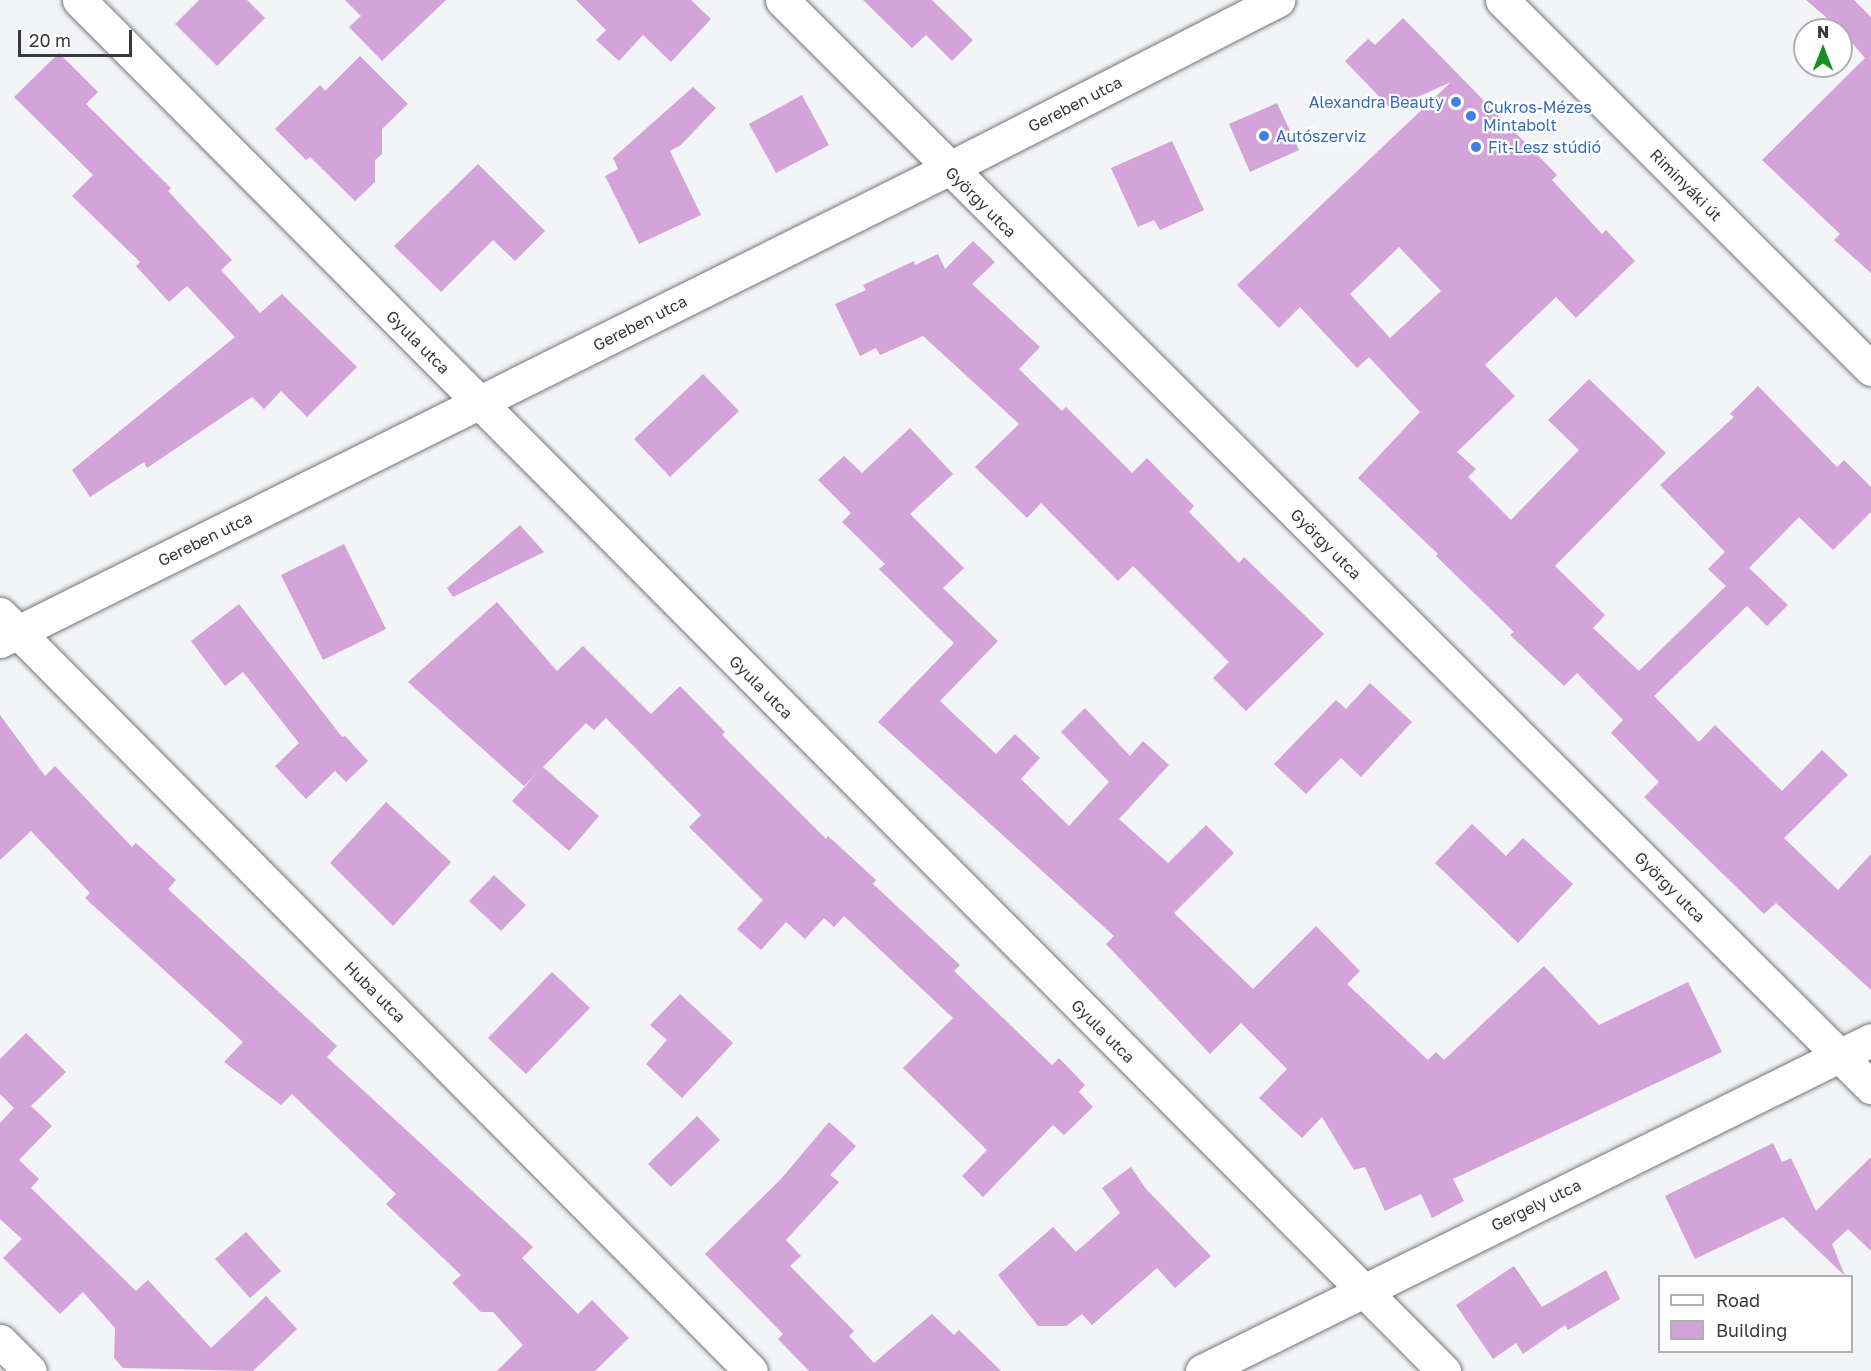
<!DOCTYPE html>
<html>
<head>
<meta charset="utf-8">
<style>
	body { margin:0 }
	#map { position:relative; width:1871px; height:1371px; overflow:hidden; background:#f2f4f7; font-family:"Golos Text",sans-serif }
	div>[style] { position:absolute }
	.building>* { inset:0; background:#d3a3da }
	.roads { filter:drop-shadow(0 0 2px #757679) drop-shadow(0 0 2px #757679) }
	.street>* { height:33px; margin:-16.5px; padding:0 16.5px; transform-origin:16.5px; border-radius:16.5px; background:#fff }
	.secondary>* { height:33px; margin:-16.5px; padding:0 16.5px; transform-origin:16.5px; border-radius:16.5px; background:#fff }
	.dots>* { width:16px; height:16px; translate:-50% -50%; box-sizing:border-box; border:3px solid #fff; border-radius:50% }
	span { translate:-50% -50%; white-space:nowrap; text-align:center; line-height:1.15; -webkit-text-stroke:4.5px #fff; paint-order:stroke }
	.shop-label { font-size:16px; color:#366cbe }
	.right { translate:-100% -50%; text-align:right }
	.left { translate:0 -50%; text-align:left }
	.street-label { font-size:16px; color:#38393a }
	.legend { position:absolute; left:1658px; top:1275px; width:195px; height:78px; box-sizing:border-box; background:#fff; border:2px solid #afb0b0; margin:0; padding:8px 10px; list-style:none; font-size:18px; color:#38393a }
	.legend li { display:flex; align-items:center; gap:12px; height:30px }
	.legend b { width:30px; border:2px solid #afb0b0 }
	.north { position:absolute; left:1793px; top:18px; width:60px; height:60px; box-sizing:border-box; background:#fff; border:2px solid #afb0b0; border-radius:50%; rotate:0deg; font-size:16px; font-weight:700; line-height:24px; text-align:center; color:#38393a }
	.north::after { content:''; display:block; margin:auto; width:21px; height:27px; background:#149221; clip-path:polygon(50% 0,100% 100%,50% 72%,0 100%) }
	.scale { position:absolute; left:18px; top:30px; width:114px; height:27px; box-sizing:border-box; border:3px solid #38393a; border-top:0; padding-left:8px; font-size:18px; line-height:21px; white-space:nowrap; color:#38393a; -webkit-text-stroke:4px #fff; paint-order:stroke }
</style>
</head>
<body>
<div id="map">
	<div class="building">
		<i style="clip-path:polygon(199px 0,247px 0,265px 18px,217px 66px,175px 24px)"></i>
		<i style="clip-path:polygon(345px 0,446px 0,382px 61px,349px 27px,361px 16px)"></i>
		<i style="clip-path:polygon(576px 0,691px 0,711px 19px,671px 62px,643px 35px,619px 61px,596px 40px,606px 30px)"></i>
		<i style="clip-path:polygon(863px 0,932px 0,973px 40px,952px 61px,926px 35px,912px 48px)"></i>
		<i style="clip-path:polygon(1806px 0,1854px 0,1871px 17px,1871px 273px,1834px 240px,1840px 234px,1762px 160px,1865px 58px,1841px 30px)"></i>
		<i style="clip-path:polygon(evenodd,1403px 18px,1557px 175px,1552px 180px,1602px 234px,1606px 230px,1635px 261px,1576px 318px,1556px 297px,1485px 365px,1515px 396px,1457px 452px,1476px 469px,1468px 477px,1511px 520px,1579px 450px,1548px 420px,1589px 379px,1666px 453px,1555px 566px,1605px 615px,1593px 628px,1639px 671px,1726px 586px,1708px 569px,1725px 552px,1660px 485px,1734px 417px,1730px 414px,1758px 386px,1837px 467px,1844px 460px,1871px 487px,1871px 512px,1833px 550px,1799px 517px,1749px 568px,1788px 605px,1767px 626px,1747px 606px,1654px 696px,1699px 742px,1715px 725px,1782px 791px,1822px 750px,1848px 775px,1784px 838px,1838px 890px,1871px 854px,1871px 990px,1776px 903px,1764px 914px,1644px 797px,1659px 782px,1611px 733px,1623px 720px,1577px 673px,1564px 686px,1510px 635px,1514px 632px,1436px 556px,1438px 554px,1358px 478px,1420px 412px,1369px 357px,1357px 368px,1300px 307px,1279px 328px,1237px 285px,1451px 82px,1391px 109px,1345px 61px,1368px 39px,1375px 45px,1403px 18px,1399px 247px,1441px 291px,1390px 338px,1350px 294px,1399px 247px)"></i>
		<i style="clip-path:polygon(59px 53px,98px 92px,86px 104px,171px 188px,168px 191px,232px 260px,221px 270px,260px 313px,282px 294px,357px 367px,307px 417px,281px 391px,264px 409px,252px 397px,147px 468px,144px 462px,90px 497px,72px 470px,235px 337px,187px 286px,169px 302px,136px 266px,140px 262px,72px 196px,93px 175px,14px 97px)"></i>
		<i style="clip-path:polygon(360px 56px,408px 104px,382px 129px,382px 154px,375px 160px,375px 182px,355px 201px,310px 157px,306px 160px,275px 129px,320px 85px,325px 91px)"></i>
		<i style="clip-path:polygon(693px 87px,716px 108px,681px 145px,670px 151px,701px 215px,639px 244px,605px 176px,618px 169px,613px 158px)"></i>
		<i style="clip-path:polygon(802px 95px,829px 145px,776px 173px,749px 124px)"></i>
		<i style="clip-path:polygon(1277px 103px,1299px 150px,1250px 172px,1229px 124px)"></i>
		<i style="clip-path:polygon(1172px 141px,1204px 210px,1160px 230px,1154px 220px,1138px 227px,1111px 168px)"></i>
		<i style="clip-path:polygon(478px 164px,545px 231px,515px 261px,493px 240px,441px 292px,394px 246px)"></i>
		<i style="clip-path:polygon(973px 241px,995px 262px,972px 284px,1040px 347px,1019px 369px,1062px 411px,1066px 407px,1132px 473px,1147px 458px,1194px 506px,1189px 512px,1239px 563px,1244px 557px,1324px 634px,1246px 711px,1213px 678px,1229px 662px,1133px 566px,1118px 581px,1041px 503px,1027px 518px,975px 467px,1019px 424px,923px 336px,880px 355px,876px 348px,860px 356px,835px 304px,866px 290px,863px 285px,914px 261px,915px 265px,938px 254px,945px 269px)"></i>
		<i style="clip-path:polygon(703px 374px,739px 411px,670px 477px,634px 439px)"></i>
		<i style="clip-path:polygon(910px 428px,953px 474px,910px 514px,964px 568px,943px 588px,998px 641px,940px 701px,996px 754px,1015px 734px,1040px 758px,1021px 779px,1069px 826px,1109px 782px,1061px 732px,1085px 708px,1130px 756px,1143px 741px,1169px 765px,1119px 819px,1168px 863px,1206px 825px,1234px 853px,1174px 913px,1253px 989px,1316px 926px,1360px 971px,1347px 984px,1428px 1060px,1436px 1052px,1444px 1060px,1544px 966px,1599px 1025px,1688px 982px,1722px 1052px,1453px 1179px,1464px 1201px,1432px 1218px,1421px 1194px,1385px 1211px,1365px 1167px,1354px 1170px,1322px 1117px,1302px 1138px,1259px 1098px,1287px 1069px,1241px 1023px,1210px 1054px,1106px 944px,1114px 936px,878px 722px,954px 643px,879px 569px,885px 564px,842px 522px,851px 513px,818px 480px,844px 456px,862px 473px)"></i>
		<i style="clip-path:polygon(520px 525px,544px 552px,453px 597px,447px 588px)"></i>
		<i style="clip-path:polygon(344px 544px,386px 629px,323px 660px,281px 575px)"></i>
		<i style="clip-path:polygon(497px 602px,557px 671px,583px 646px,651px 714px,680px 686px,725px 732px,722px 735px,826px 839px,828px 836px,876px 880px,873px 884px,960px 965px,954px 971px,1052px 1065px,1059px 1058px,1085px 1085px,1079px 1092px,1093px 1107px,1064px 1135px,1053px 1125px,983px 1197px,962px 1176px,987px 1150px,903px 1068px,953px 1018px,844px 916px,834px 927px,824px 918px,805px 939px,786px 922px,761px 950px,737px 929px,763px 900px,689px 827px,701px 815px,606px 718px,594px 730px,586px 723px,543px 767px,599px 816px,569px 851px,512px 801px,538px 772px,524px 786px,408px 682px)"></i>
		<i style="clip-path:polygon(239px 604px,342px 737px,345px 736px,368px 761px,346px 782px,335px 771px,306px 799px,275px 766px,299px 743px,243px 672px,225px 686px,191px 641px)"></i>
		<i style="clip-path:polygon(1370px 683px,1412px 722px,1361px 777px,1341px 758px,1306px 794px,1274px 764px,1336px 700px,1346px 709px)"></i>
		<i style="clip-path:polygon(0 715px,45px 776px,55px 766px,132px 847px,136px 843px,176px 880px,168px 889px,337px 1046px,327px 1057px,533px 1247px,522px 1258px,578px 1314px,592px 1300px,629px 1338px,595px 1371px,497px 1371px,523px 1345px,493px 1312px,481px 1312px,452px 1283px,461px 1275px,386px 1204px,396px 1194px,292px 1094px,281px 1105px,224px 1062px,243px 1042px,85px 898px,90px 893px,31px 831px,0 860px)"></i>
		<i style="clip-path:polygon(386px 802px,451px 862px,393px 926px,330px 863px)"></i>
		<i style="clip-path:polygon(1472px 824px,1506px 856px,1523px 838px,1573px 884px,1518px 943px,1435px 863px)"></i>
		<i style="clip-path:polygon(494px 875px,526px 905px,501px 931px,469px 901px)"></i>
		<i style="clip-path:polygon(552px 972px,590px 1008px,526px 1074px,488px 1038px)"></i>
		<i style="clip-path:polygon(680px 994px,733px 1043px,682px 1098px,646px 1064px,667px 1040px,650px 1025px)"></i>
		<i style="clip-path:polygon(26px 1033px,66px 1072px,31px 1106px,52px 1126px,19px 1160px,39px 1179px,31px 1188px,136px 1291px,148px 1280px,211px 1348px,266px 1296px,297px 1329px,253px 1371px,123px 1368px,114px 1358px,115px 1328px,83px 1292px,60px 1314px,3px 1258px,22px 1239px,0 1219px,0 1123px,14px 1108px,0 1094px,0 1059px)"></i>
		<i style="clip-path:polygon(697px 1116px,720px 1140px,671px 1187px,648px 1164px)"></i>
		<i style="clip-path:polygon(829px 1122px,856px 1146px,830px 1175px,839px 1182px,786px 1240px,801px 1256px,790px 1266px,854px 1331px,849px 1336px,874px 1363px,932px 1314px,954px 1335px,959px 1330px,1001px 1371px,809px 1371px,778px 1339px,783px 1334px,705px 1254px,781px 1179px)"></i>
		<i style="clip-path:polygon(1773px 1143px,1782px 1162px,1791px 1158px,1816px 1211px,1871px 1157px,1871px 1251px,1848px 1229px,1832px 1244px,1845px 1276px,1783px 1217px,1695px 1259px,1665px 1196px)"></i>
		<i style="clip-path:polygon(1131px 1167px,1146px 1189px,1211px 1256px,1175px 1288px,1157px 1268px,1092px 1325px,1082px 1314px,1066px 1326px,1038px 1326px,998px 1275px,1053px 1227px,1076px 1252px,1120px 1213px,1102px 1188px)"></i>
		<i style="clip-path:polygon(246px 1232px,281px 1271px,250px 1298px,215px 1259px)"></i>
		<i style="clip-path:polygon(1514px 1266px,1542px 1307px,1606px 1270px,1620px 1299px,1568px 1330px,1565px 1325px,1523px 1354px,1516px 1343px,1493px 1359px,1456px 1305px)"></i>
	</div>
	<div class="roads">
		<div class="street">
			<i style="left:79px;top:0;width:1935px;rotate:45.13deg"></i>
			<i style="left:782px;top:0;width:1539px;rotate:44.95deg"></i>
			<i style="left:0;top:614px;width:1066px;rotate:45.23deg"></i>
			<i style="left:0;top:641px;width:1059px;rotate:-26.47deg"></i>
			<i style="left:948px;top:169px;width:371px;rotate:-27.1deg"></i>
			<i style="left:0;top:1341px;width:42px;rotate:45deg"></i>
			<i style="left:1202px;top:1371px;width:746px;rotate:-26.32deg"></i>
		</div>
		<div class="secondary">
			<i style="left:1502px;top:0;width:522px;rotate:45deg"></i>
		</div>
	</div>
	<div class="dots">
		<i style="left:1456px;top:102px;background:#3f7fe0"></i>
		<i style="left:1471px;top:116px;background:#3f7fe0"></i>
		<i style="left:1264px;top:136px;background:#3f7fe0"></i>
		<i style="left:1476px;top:147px;background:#3f7fe0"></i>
	</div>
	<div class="shop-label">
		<span class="right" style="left:1444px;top:102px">Alexandra Beauty</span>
		<span class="left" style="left:1483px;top:116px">Cukros-Mézes<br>Mintabolt</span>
		<span class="left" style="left:1276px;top:136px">Autószerviz</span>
		<span class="left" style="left:1488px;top:147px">Fit-Lesz stúdió</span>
	</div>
	<div class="street-label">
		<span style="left:1075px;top:104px;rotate:-27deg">Gereben utca</span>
		<span style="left:1686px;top:185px;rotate:45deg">Riminyáki út</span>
		<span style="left:981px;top:202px;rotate:45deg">György utca</span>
		<span style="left:640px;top:323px;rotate:-27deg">Gereben utca</span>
		<span style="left:418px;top:342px;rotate:45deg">Gyula utca</span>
		<span style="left:205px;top:539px;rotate:-26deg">Gereben utca</span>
		<span style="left:1326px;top:544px;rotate:45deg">György utca</span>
		<span style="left:761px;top:687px;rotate:45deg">Gyula utca</span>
		<span style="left:1670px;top:887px;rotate:45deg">György utca</span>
		<span style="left:375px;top:992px;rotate:45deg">Huba utca</span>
		<span style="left:1103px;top:1031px;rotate:45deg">Gyula utca</span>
		<span style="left:1536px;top:1205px;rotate:-26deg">Gergely utca</span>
	</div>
	<ul class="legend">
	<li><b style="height:8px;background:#fff"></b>Road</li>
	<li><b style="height:16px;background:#d3a3da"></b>Building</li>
	</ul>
	<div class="north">N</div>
	<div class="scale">20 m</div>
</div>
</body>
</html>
